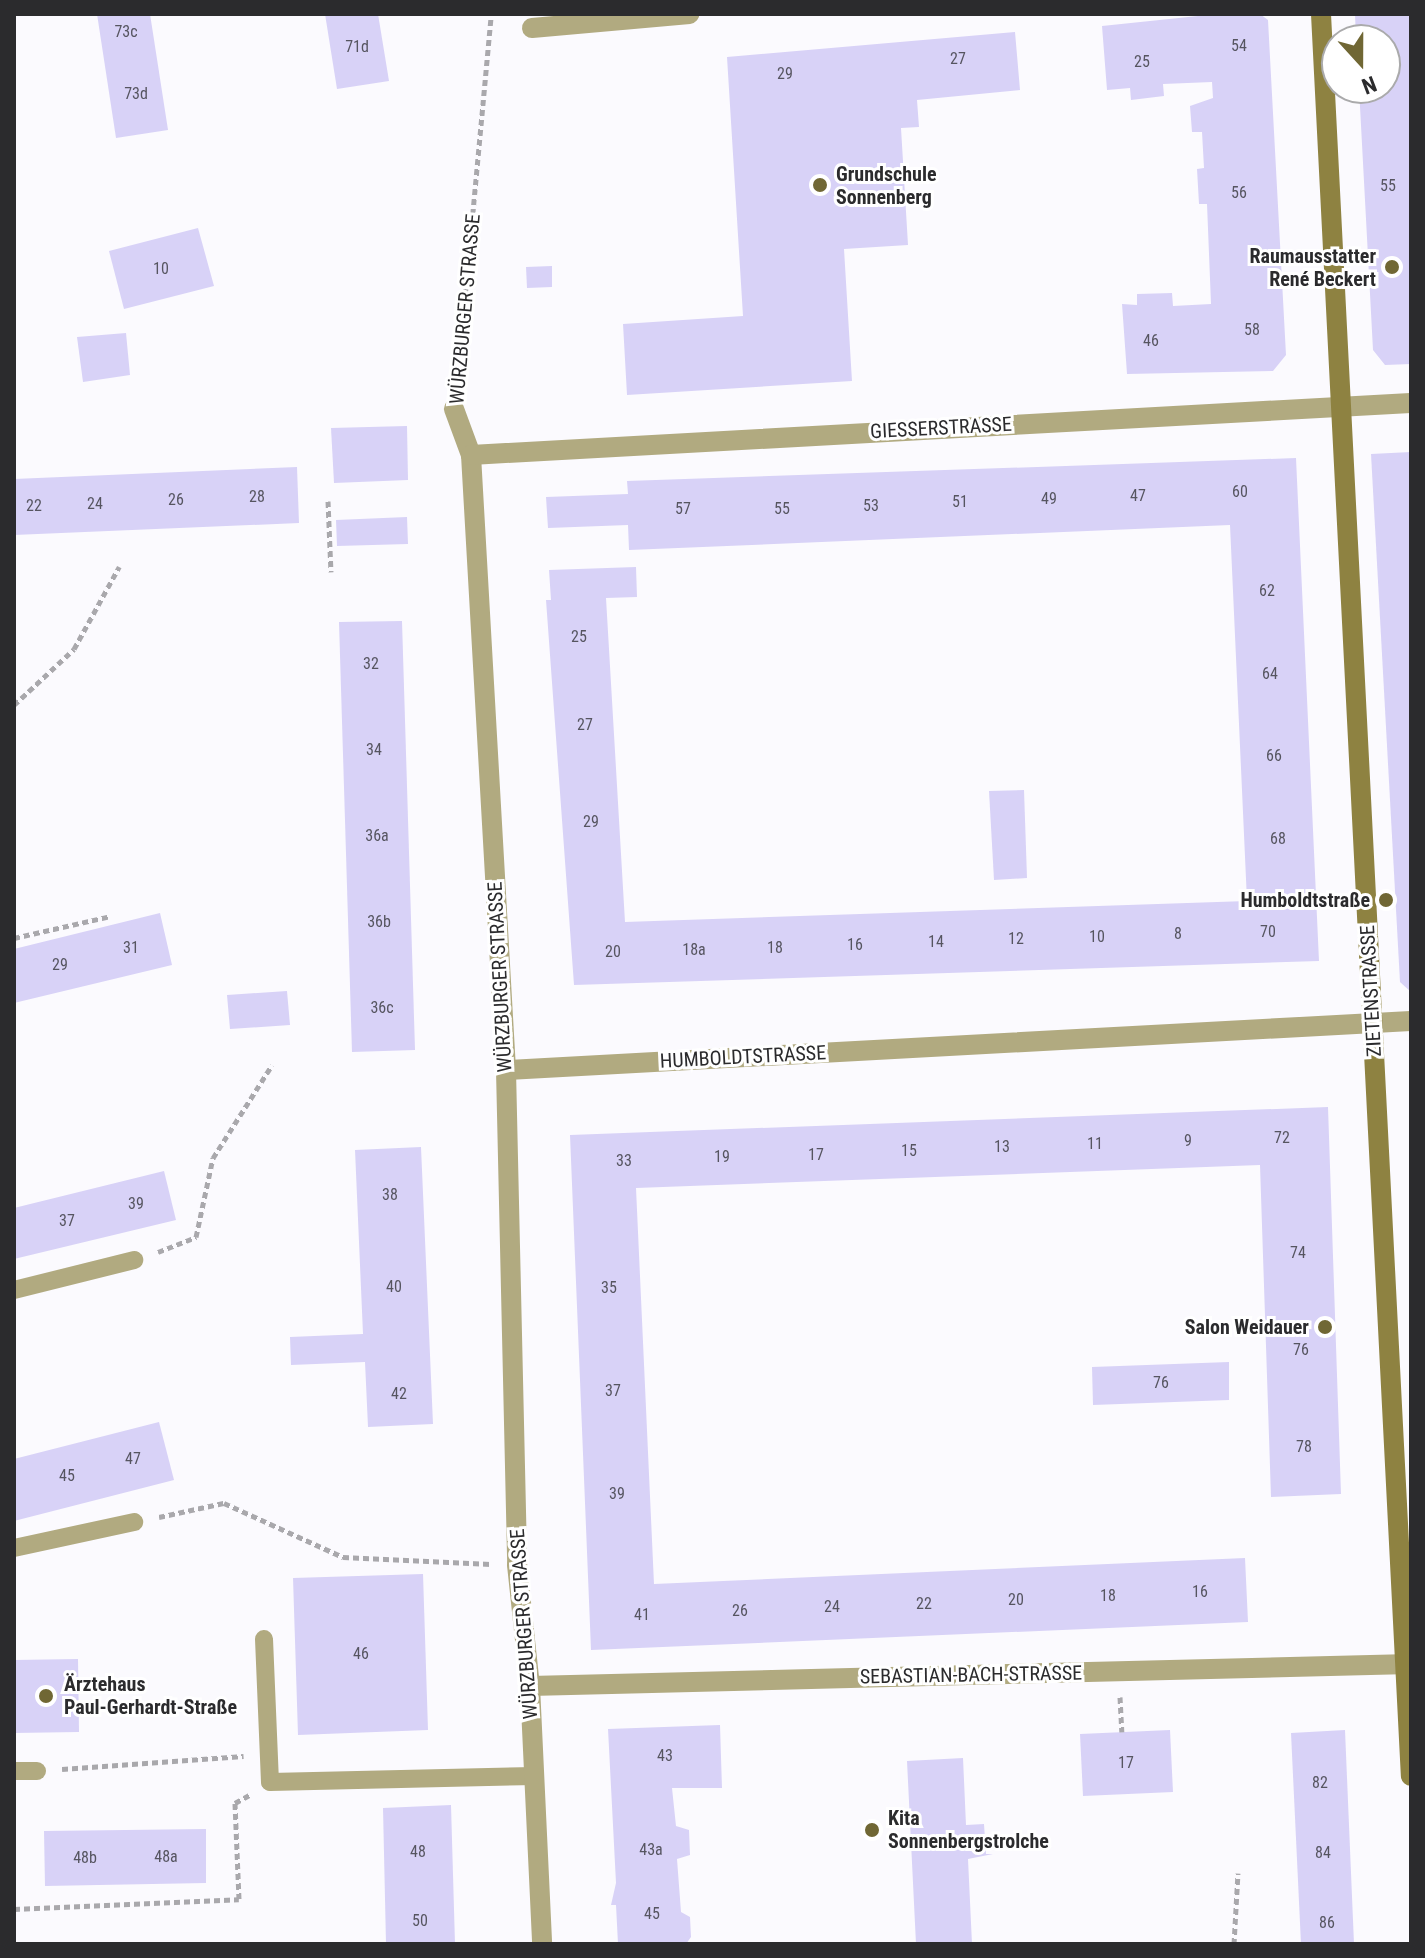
<!DOCTYPE html>
<html>
<head>
<meta charset="utf-8">
<style>
	body { margin:0 }
	#map { position:relative; width:1425px; height:1958px; overflow:hidden; background:#fbfafe; font-family:"Roboto Condensed",sans-serif }
	div>[style] { position:absolute }
	.building>* { inset:0; background:#d8d2f7 }
	.path>* { height:5px; margin-top:-2.5px; transform-origin:0; background:repeating-linear-gradient(90deg,#a9a8ac 0 6px,transparent 0 10px) }
	.lane>* { height:18px; margin:-9px; padding:0 9px; transform-origin:9px; border-radius:9px; background:#b1aa80 }
	.street>* { height:20px; margin:-10px; padding:0 10px; transform-origin:10px; border-radius:10px; background:#b1aa80 }
	.secondary>* { height:20px; margin:-10px; padding:0 10px; transform-origin:10px; border-radius:10px; background:#8e8241 }
	.dots>* { width:22px; height:22px; translate:-50% -50%; box-sizing:border-box; border:4px solid #fff; border-radius:50% }
	span { translate:-50% -50%; white-space:nowrap; text-align:center; line-height:1.15; -webkit-text-stroke:6px #fff; paint-order:stroke }
	.number-label { font-size:16px; color:#565560 }
	.number-label span { -webkit-text-stroke-width:0 }
	.poi-label { font-size:20px; color:#2b2b2d; font-weight:700 }
	.left { translate:0 -50%; text-align:left }
	.right { translate:-100% -50%; text-align:right }
	.street-label { font-size:20px; color:#2b2b2d }
	.frame { position:absolute; inset:0; border:16px solid #2b2b2d; pointer-events:none }
	.north { position:absolute; left:1321px; top:24px; width:80px; height:80px; box-sizing:border-box; background:#fff; border:2px solid #aaaaab; border-radius:50%; rotate:159deg; font-size:22px; font-weight:700; line-height:32px; text-align:center; color:#2b2b2d }
	.north::after { content:''; display:block; margin:auto; width:28px; height:36px; background:#706734; clip-path:polygon(50% 0,100% 100%,50% 72%,0 100%) }
</style>
</head>
<body>
<div id="map">
	<div class="building">
		<i style="clip-path:polygon(97px 14px,150px 14px,168px 130px,116px 138px)"></i>
		<i style="clip-path:polygon(325px 14px,378px 14px,389px 81px,337px 89px)"></i>
		<i style="clip-path:polygon(1217px 14px,1260px 14px,1268px 20px,1286px 355px,1273px 371px,1127px 374px,1122px 304px,1137px 305px,1137px 294px,1172px 293px,1173px 306px,1211px 304px,1207px 204px,1199px 204px,1197px 169px,1204px 168px,1202px 132px,1192px 132px,1190px 106px,1213px 98px,1212px 82px,1163px 84px,1164px 96px,1131px 100px,1130px 88px,1107px 90px,1102px 26px)"></i>
		<i style="clip-path:polygon(1355px 14px,1411px 14px,1411px 364px,1385px 365px,1373px 350px,1359px 88px,1385px 88px,1385px 40px,1356px 40px)"></i>
		<i style="clip-path:polygon(1015px 32px,1020px 90px,917px 100px,919px 127px,901px 128px,908px 245px,844px 249px,852px 381px,627px 395px,623px 324px,743px 316px,727px 57px)"></i>
		<i style="clip-path:polygon(198px 228px,214px 286px,124px 309px,109px 251px)"></i>
		<i style="clip-path:polygon(552px 266px,552px 287px,527px 288px,526px 267px)"></i>
		<i style="clip-path:polygon(126px 333px,130px 375px,83px 382px,77px 337px)"></i>
		<i style="clip-path:polygon(407px 426px,408px 480px,334px 483px,331px 428px)"></i>
		<i style="clip-path:polygon(1411px 452px,1411px 992px,1400px 982px,1371px 454px)"></i>
		<i style="clip-path:polygon(1296px 458px,1319px 961px,574px 985px,546px 600px,551px 600px,549px 570px,636px 567px,637px 597px,606px 598px,625px 922px,1247px 901px,1230px 525px,629px 550px,628px 525px,548px 528px,546px 497px,628px 494px,627px 481px)"></i>
		<i style="clip-path:polygon(297px 467px,299px 523px,14px 535px,14px 479px)"></i>
		<i style="clip-path:polygon(407px 517px,408px 544px,337px 546px,336px 520px)"></i>
		<i style="clip-path:polygon(402px 621px,415px 1050px,352px 1052px,339px 622px)"></i>
		<i style="clip-path:polygon(1024px 790px,1027px 878px,994px 880px,989px 791px)"></i>
		<i style="clip-path:polygon(160px 913px,172px 965px,14px 1003px,14px 949px)"></i>
		<i style="clip-path:polygon(287px 991px,290px 1025px,230px 1029px,227px 995px)"></i>
		<i style="clip-path:polygon(1328px 1107px,1341px 1494px,1271px 1497px,1260px 1165px,636px 1188px,654px 1584px,1245px 1558px,1248px 1622px,591px 1650px,570px 1135px)"></i>
		<i style="clip-path:polygon(421px 1147px,433px 1424px,368px 1427px,365px 1362px,291px 1365px,290px 1337px,363px 1334px,355px 1150px)"></i>
		<i style="clip-path:polygon(164px 1171px,176px 1220px,14px 1259px,14px 1208px)"></i>
		<i style="clip-path:polygon(1229px 1362px,1229px 1400px,1093px 1405px,1092px 1367px)"></i>
		<i style="clip-path:polygon(159px 1422px,174px 1480px,14px 1521px,14px 1459px)"></i>
		<i style="clip-path:polygon(423px 1574px,428px 1730px,298px 1735px,293px 1578px)"></i>
		<i style="clip-path:polygon(78px 1659px,79px 1732px,14px 1733px,14px 1660px)"></i>
		<i style="clip-path:polygon(720px 1725px,722px 1788px,672px 1788px,676px 1826px,689px 1830px,690px 1855px,677px 1859px,681px 1912px,690px 1917px,691px 1937px,686px 1944px,618px 1944px,616px 1905px,611px 1905px,616px 1883px,608px 1729px)"></i>
		<i style="clip-path:polygon(1170px 1730px,1173px 1792px,1083px 1796px,1080px 1734px)"></i>
		<i style="clip-path:polygon(1345px 1730px,1354px 1944px,1301px 1944px,1291px 1733px)"></i>
		<i style="clip-path:polygon(963px 1758px,966px 1825px,984px 1824px,986px 1854px,993px 1854px,968px 1859px,972px 1944px,916px 1944px,907px 1761px)"></i>
		<i style="clip-path:polygon(451px 1805px,455px 1944px,386px 1944px,383px 1808px)"></i>
		<i style="clip-path:polygon(206px 1829px,206px 1883px,45px 1886px,44px 1831px)"></i>
	</div>
	<div class="path">
		<i style="left:457px;top:384px;width:372px;rotate:-84.7deg"></i>
		<i style="left:328px;top:501px;width:71px;rotate:87.6deg"></i>
		<i style="left:14px;top:705px;width:82px;rotate:-43deg"></i>
		<i style="left:74px;top:649px;width:94px;rotate:-61.2deg"></i>
		<i style="left:14px;top:938px;width:99px;rotate:-12.8deg"></i>
		<i style="left:158px;top:1252px;width:41px;rotate:-21.5deg"></i>
		<i style="left:196px;top:1237px;width:81px;rotate:-77.9deg"></i>
		<i style="left:213px;top:1158px;width:110px;rotate:-57.6deg"></i>
		<i style="left:159px;top:1517px;width:66px;rotate:-12.2deg"></i>
		<i style="left:224px;top:1503px;width:131px;rotate:24.4deg"></i>
		<i style="left:343px;top:1557px;width:148px;rotate:2.7deg"></i>
		<i style="left:1120px;top:1697px;width:35px;rotate:87deg"></i>
		<i style="left:62px;top:1769px;width:182px;rotate:-4.1deg"></i>
		<i style="left:14px;top:1909px;width:225px;rotate:-2.5deg"></i>
		<i style="left:239px;top:1899px;width:96px;rotate:-92.4deg"></i>
		<i style="left:235px;top:1803px;width:18px;rotate:-29deg"></i>
		<i style="left:1234px;top:1944px;width:71px;rotate:-86.8deg"></i>
	</div>
	<div class="lane">
		<i style="left:14px;top:1290px;width:124px;rotate:-14deg"></i>
		<i style="left:14px;top:1548px;width:123px;rotate:-12.2deg"></i>
		<i style="left:264px;top:1639px;width:143px;rotate:87.6deg"></i>
		<i style="left:270px;top:1782px;width:265px;rotate:-1.3deg"></i>
		<i style="left:14px;top:1771px;width:23px"></i>
	</div>
	<div class="street">
		<i style="left:532px;top:28px;width:158px;rotate:-5.1deg"></i>
		<i style="left:454px;top:409px;width:49px;rotate:69.7deg"></i>
		<i style="left:471px;top:455px;width:616px;rotate:86.74deg"></i>
		<i style="left:506px;top:1070px;width:495px;rotate:88.7deg"></i>
		<i style="left:517px;top:1565px;width:122px;rotate:83.9deg"></i>
		<i style="left:530px;top:1686px;width:258px;rotate:87.3deg"></i>
		<i style="left:471px;top:455px;width:941px;rotate:-3.17deg"></i>
		<i style="left:506px;top:1070px;width:906px;rotate:-3.1deg"></i>
		<i style="left:530px;top:1686px;width:881px;rotate:-1.43deg"></i>
	</div>
	<div class="secondary">
		<i style="left:1321px;top:14px;width:1764px;rotate:87.08deg"></i>
	</div>
	<div class="dots">
		<i style="left:820px;top:185px;background:#706734"></i>
		<i style="left:1392px;top:267px;background:#706734"></i>
		<i style="left:1386px;top:900px;background:#706734"></i>
		<i style="left:1325px;top:1327px;background:#706734"></i>
		<i style="left:46px;top:1696px;background:#706734"></i>
		<i style="left:872px;top:1830px;background:#706734"></i>
	</div>
	<div class="number-label">
		<span style="left:126px;top:32px">73c</span>
		<span style="left:1239px;top:46px">54</span>
		<span style="left:357px;top:47px">71d</span>
		<span style="left:958px;top:59px">27</span>
		<span style="left:1142px;top:62px">25</span>
		<span style="left:785px;top:74px">29</span>
		<span style="left:136px;top:94px">73d</span>
		<span style="left:1388px;top:186px">55</span>
		<span style="left:1239px;top:193px">56</span>
		<span style="left:161px;top:269px">10</span>
		<span style="left:1252px;top:330px">58</span>
		<span style="left:1151px;top:341px">46</span>
		<span style="left:1240px;top:492px">60</span>
		<span style="left:1138px;top:496px">47</span>
		<span style="left:257px;top:497px">28</span>
		<span style="left:1049px;top:499px">49</span>
		<span style="left:176px;top:500px">26</span>
		<span style="left:960px;top:502px">51</span>
		<span style="left:95px;top:504px">24</span>
		<span style="left:34px;top:506px">22</span>
		<span style="left:871px;top:506px">53</span>
		<span style="left:683px;top:509px">57</span>
		<span style="left:782px;top:509px">55</span>
		<span style="left:1267px;top:591px">62</span>
		<span style="left:579px;top:637px">25</span>
		<span style="left:371px;top:664px">32</span>
		<span style="left:1270px;top:674px">64</span>
		<span style="left:585px;top:725px">27</span>
		<span style="left:374px;top:750px">34</span>
		<span style="left:1274px;top:756px">66</span>
		<span style="left:591px;top:822px">29</span>
		<span style="left:377px;top:836px">36a</span>
		<span style="left:1278px;top:839px">68</span>
		<span style="left:379px;top:922px">36b</span>
		<span style="left:1268px;top:932px">70</span>
		<span style="left:1178px;top:934px">8</span>
		<span style="left:1097px;top:937px">10</span>
		<span style="left:1016px;top:939px">12</span>
		<span style="left:936px;top:942px">14</span>
		<span style="left:855px;top:945px">16</span>
		<span style="left:131px;top:948px">31</span>
		<span style="left:775px;top:948px">18</span>
		<span style="left:694px;top:950px">18a</span>
		<span style="left:613px;top:952px">20</span>
		<span style="left:60px;top:965px">29</span>
		<span style="left:382px;top:1008px">36c</span>
		<span style="left:1282px;top:1138px">72</span>
		<span style="left:1188px;top:1141px">9</span>
		<span style="left:1095px;top:1144px">11</span>
		<span style="left:1002px;top:1147px">13</span>
		<span style="left:909px;top:1151px">15</span>
		<span style="left:816px;top:1155px">17</span>
		<span style="left:722px;top:1157px">19</span>
		<span style="left:624px;top:1161px">33</span>
		<span style="left:390px;top:1195px">38</span>
		<span style="left:136px;top:1204px">39</span>
		<span style="left:67px;top:1221px">37</span>
		<span style="left:1298px;top:1253px">74</span>
		<span style="left:394px;top:1287px">40</span>
		<span style="left:609px;top:1288px">35</span>
		<span style="left:1301px;top:1350px">76</span>
		<span style="left:1161px;top:1383px">76</span>
		<span style="left:613px;top:1391px">37</span>
		<span style="left:399px;top:1394px">42</span>
		<span style="left:1304px;top:1447px">78</span>
		<span style="left:133px;top:1459px">47</span>
		<span style="left:67px;top:1476px">45</span>
		<span style="left:617px;top:1494px">39</span>
		<span style="left:1200px;top:1592px">16</span>
		<span style="left:1108px;top:1596px">18</span>
		<span style="left:1016px;top:1600px">20</span>
		<span style="left:924px;top:1604px">22</span>
		<span style="left:832px;top:1607px">24</span>
		<span style="left:740px;top:1611px">26</span>
		<span style="left:642px;top:1615px">41</span>
		<span style="left:361px;top:1654px">46</span>
		<span style="left:665px;top:1756px">43</span>
		<span style="left:1126px;top:1763px">17</span>
		<span style="left:1320px;top:1783px">82</span>
		<span style="left:651px;top:1850px">43a</span>
		<span style="left:418px;top:1852px">48</span>
		<span style="left:1323px;top:1853px">84</span>
		<span style="left:166px;top:1857px">48a</span>
		<span style="left:85px;top:1858px">48b</span>
		<span style="left:652px;top:1914px">45</span>
		<span style="left:420px;top:1921px">50</span>
		<span style="left:1327px;top:1923px">86</span>
	</div>
	<div class="poi-label">
		<span class="left" style="left:836px;top:186px">Grundschule<br>Sonnenberg</span>
		<span class="right" style="left:1376px;top:268px">Raumausstatter<br>René Beckert</span>
		<span class="right" style="left:1370px;top:900px">Humboldtstraße</span>
		<span class="right" style="left:1309px;top:1327px">Salon Weidauer</span>
		<span class="left" style="left:64px;top:1696px">Ärztehaus<br>Paul-Gerhardt-Straße</span>
		<span class="left" style="left:888px;top:1830px">Kita<br>Sonnenbergstrolche</span>
	</div>
	<div class="street-label">
		<span style="left:465px;top:309px;rotate:-85deg">WÜRZBURGER STRASSE</span>
		<span style="left:941px;top:428px;rotate:-3deg">GIESSERSTRASSE</span>
		<span style="left:500px;top:977px;rotate:-93deg">WÜRZBURGER STRASSE</span>
		<span style="left:1371px;top:991px;rotate:-93deg">ZIETENSTRASSE</span>
		<span style="left:743px;top:1057px;rotate:-3deg">HUMBOLDTSTRASSE</span>
		<span style="left:524px;top:1624px;rotate:-94deg">WÜRZBURGER STRASSE</span>
		<span style="left:971px;top:1675px;rotate:-1deg">SEBASTIAN-BACH-STRASSE</span>
	</div>
	<div class="frame"></div>
	<div class="north">N</div>
</div>
</body>
</html>
